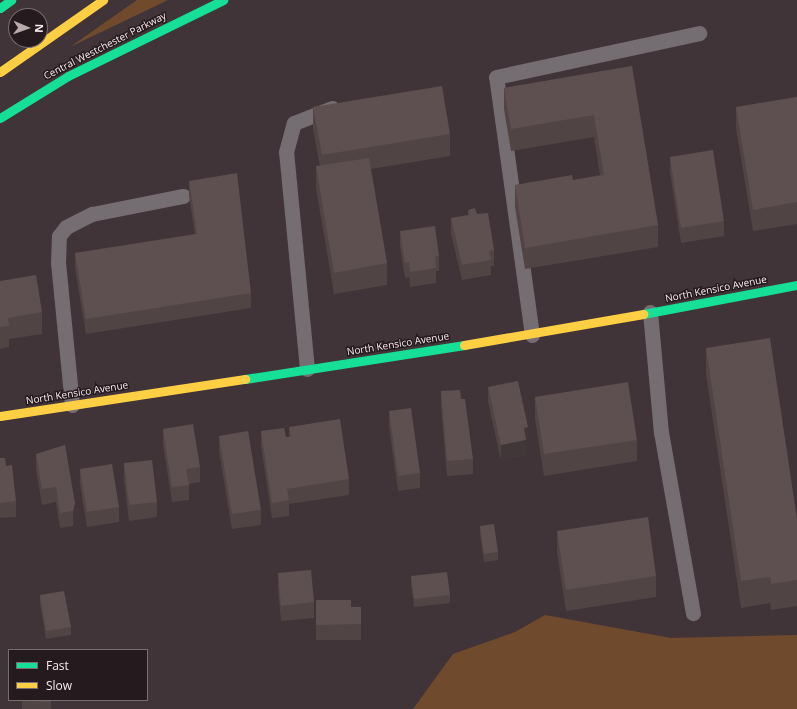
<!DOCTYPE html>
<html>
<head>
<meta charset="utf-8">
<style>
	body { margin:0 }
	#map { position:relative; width:797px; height:709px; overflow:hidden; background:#413438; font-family:"Open Sans",sans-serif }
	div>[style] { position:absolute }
	.green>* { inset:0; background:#704a2d }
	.lane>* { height:15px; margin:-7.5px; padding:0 7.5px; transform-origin:7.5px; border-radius:7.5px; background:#746d72 }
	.fast>* { height:9px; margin:-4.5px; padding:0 4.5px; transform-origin:4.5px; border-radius:4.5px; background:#16e098 }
	.slow>* { height:9px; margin:-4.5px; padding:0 4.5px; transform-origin:4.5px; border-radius:4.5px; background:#ffcf43 }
	.wall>* { inset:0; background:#514445 }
	.shaded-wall>* { inset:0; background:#423738 }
	.building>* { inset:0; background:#5e4f50 }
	span { translate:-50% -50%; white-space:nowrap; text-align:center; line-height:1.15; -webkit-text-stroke:3px #251a1e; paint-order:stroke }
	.street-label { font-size:10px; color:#f9eaee }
	.legend { position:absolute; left:8px; top:649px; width:140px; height:52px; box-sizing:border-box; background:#251a1e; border:1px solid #7a6d71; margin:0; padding:5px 7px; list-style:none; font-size:12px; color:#f9eaee }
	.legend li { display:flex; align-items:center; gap:8px; height:20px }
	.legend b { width:20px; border:1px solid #7a6d71 }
	.north { position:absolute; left:8px; top:8px; width:40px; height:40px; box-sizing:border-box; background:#251a1e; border:1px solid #7a6d71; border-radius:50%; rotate:92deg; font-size:11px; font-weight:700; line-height:16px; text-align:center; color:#f9eaee }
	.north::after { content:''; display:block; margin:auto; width:14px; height:18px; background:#b9aaae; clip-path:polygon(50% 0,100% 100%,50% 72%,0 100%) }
</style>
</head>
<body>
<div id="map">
	<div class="green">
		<i style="clip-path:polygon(137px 0,168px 0,70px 47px)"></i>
		<i style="clip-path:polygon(545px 615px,671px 638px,797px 635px,797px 709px,413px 709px,453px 654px,515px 632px)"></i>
	</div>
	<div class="lane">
		<i style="left:650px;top:312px;width:121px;rotate:84.8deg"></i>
		<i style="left:661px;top:432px;width:184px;rotate:80deg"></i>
		<i style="left:532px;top:335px;width:260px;rotate:-97.9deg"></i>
		<i style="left:496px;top:77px;width:208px;rotate:-12.2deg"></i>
		<i style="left:307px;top:369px;width:218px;rotate:-95.5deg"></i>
		<i style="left:286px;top:152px;width:30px;rotate:-75deg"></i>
		<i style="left:294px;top:123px;width:41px;rotate:-21.5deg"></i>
		<i style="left:72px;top:405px;width:143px;rotate:-95.6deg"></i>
		<i style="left:58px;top:263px;width:27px;rotate:-88deg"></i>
		<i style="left:59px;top:236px;width:11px;rotate:-52deg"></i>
		<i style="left:66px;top:227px;width:29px;rotate:-27deg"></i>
		<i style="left:92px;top:214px;width:93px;rotate:-11.2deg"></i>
	</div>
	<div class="fast">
		<i style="left:0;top:8px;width:14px;rotate:-36deg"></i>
		<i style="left:0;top:118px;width:80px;rotate:-31.7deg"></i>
		<i style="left:68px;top:76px;width:173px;rotate:-26.1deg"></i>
		<i style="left:643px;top:314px;width:157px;rotate:-10.7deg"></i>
		<i style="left:245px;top:379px;width:222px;rotate:-8.8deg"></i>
	</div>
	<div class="slow">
		<i style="left:0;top:72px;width:126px;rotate:-35deg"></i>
		<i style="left:464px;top:345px;width:182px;rotate:-9.8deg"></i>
		<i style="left:0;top:416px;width:248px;rotate:-8.6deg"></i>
	</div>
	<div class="wall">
		<i style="clip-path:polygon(632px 66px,658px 225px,658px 247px,525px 269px,515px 207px,515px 185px,573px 180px,600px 175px,594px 137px,511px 151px,504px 109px,504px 88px)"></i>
		<i style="clip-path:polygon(797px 97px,797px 224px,753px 231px,736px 128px,736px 107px)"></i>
		<i style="clip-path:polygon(313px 107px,450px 134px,450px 156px,371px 169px,387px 263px,387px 285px,334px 294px,316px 188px,316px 166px,320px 166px,313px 129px)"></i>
		<i style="clip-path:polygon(670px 157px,724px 221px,724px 236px,681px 243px,670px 172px)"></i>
		<i style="clip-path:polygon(189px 181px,251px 293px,251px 308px,86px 334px,75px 268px,75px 253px,195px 234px,189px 196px)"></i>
		<i style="clip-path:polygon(468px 210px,477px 214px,494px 250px,494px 266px,491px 266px,491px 275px,462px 280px,451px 234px,451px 218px,468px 215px)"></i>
		<i style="clip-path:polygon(400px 231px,439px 256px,439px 271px,436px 271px,436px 283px,410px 287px,409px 277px,405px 278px,400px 246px)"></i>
		<i style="clip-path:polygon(0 281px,42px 312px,42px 334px,9px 339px,9px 347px,0 349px)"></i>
		<i style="clip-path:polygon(706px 348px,797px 519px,797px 606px,771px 610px,770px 603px,741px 608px,706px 374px)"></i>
		<i style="clip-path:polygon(488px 387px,528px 443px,526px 443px,526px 455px,501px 460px,488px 402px)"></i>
		<i style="clip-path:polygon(441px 391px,461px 399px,473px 459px,473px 474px,447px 476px,441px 407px)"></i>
		<i style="clip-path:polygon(535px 397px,637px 440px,637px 461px,544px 476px,535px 419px)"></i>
		<i style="clip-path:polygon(389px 411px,420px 473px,420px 488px,398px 491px,389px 426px)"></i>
		<i style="clip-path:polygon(289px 427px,349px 479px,349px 495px,289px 504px,289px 516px,272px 518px,261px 446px,261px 431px,286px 437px,289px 437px)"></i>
		<i style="clip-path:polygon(163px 429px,200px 467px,200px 482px,189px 484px,189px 500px,172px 502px,163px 444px)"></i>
		<i style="clip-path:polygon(219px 436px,261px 510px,261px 525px,232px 529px,219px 451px)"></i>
		<i style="clip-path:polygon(65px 445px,75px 519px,73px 526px,60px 528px,56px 502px,42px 505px,36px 469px,36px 454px)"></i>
		<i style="clip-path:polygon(0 458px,6px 466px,16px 501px,16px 517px,0 518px)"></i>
		<i style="clip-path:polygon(124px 463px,157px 502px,157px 517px,129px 521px,124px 478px)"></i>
		<i style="clip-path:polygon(80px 469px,119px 507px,119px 522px,87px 527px,80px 484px)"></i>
		<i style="clip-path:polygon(480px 526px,498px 552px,498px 560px,484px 562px,480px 534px)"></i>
		<i style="clip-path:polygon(557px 531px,656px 576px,656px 597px,566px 611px,557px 552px)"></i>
		<i style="clip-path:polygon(278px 573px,314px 602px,314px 618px,281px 621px,278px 589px)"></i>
		<i style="clip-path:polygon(411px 576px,450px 595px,450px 603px,414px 607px,411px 584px)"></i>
		<i style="clip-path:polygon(40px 595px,71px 627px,71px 635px,46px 639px,40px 603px)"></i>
		<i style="clip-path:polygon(316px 600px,351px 607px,361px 607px,361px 640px,316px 640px)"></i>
		<i style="clip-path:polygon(22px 700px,51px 700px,51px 709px,22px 709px)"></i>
	</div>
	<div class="shaded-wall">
		<i style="clip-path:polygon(528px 427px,528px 443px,526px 443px,526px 455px,501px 460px,501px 445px,524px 428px)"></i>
		<i style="clip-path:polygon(75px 503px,75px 519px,73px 526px,73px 511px)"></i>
	</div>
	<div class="building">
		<i style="clip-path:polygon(632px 66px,658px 225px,525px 248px,515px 185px,572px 175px,573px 180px,604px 175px,594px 115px,511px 129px,504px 88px)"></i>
		<i style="clip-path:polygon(442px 86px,450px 134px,322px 155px,313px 107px)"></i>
		<i style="clip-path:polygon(797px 97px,797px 202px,753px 210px,736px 107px)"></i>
		<i style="clip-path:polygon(713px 150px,724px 221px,681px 228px,670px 157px)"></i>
		<i style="clip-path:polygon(369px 158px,387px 263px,334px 273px,316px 166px)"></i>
		<i style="clip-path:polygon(237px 173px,251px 293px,86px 319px,75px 253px,197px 234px,189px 181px)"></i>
		<i style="clip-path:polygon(475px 208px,477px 214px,488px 213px,494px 250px,489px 251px,491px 260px,462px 265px,451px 218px,469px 215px,468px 210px)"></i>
		<i style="clip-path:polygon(435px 226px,439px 256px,435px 256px,436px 268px,410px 272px,409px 262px,405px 263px,400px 231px)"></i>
		<i style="clip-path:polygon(36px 275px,42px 312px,8px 318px,9px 326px,0 327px,0 281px)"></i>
		<i style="clip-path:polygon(770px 338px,797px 519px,797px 580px,771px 584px,770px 577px,741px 581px,706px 348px)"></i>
		<i style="clip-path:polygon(518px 381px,528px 427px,524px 428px,526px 440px,501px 445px,488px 387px)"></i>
		<i style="clip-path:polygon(628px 382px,637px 440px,544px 454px,535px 397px)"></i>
		<i style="clip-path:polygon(460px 390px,461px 399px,465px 399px,473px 459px,447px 461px,441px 391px)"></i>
		<i style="clip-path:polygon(411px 408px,420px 473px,398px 476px,389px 411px)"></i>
		<i style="clip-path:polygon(340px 419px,349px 479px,287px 489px,289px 500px,272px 503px,261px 431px,284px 428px,286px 437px,291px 437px,289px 427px)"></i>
		<i style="clip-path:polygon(193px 424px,200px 467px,186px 469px,189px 485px,172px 487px,163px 429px)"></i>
		<i style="clip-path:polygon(248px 431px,261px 510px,232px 514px,219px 436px)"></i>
		<i style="clip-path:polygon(65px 445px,75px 503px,73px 511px,60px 513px,56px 487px,42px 489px,36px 454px)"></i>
		<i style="clip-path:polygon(0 458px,5px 458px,6px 466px,12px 465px,16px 501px,0 503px)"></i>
		<i style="clip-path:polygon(152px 460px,157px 502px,129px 505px,124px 463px)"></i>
		<i style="clip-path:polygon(112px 464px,119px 507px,87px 512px,80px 469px)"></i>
		<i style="clip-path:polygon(648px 517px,656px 576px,566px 590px,557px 531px)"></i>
		<i style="clip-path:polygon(494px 524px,498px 552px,484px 554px,480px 526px)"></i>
		<i style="clip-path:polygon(311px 570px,314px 602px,281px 606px,278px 573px)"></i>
		<i style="clip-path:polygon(447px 572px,450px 595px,414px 599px,411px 576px)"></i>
		<i style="clip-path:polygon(64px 591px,71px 627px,46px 631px,40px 595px)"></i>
		<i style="clip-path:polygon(316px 600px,351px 600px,351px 607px,361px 607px,361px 624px,316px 625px)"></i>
		<i style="clip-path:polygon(22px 700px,51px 700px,51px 702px,22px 701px)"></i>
	</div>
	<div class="street-label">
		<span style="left:105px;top:46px;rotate:-27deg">Central Westchester Parkway</span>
		<span style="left:716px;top:289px;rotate:-11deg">North Kensico Avenue</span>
		<span style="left:398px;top:344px;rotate:-9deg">North Kensico Avenue</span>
		<span style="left:77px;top:393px;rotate:-9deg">North Kensico Avenue</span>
	</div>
	<ul class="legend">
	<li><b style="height:5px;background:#16e098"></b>Fast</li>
	<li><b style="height:5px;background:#ffcf43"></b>Slow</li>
	</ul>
	<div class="north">N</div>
</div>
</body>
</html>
